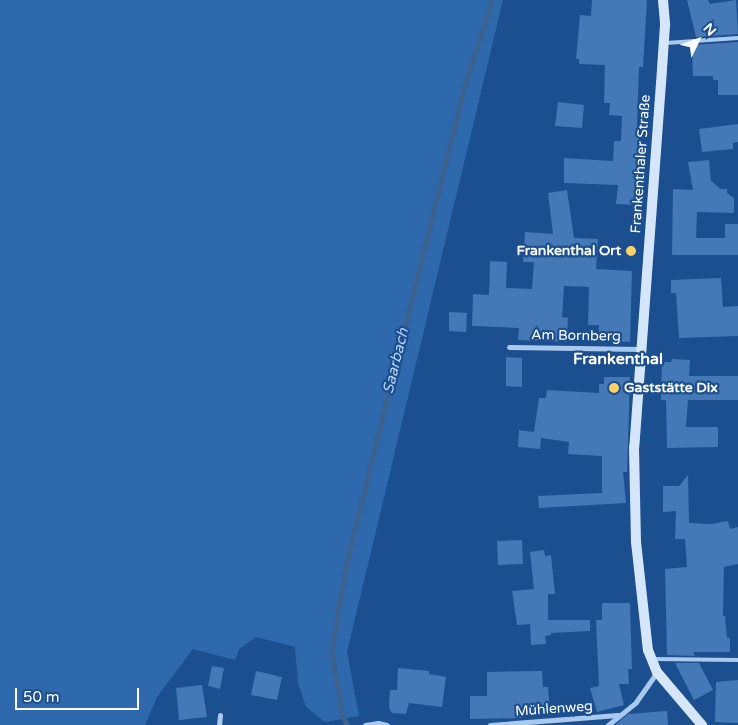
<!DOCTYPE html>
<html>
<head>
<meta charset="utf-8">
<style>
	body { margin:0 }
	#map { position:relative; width:738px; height:725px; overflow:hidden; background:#1b4f8f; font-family:"Varela Round",sans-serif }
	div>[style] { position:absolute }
	.green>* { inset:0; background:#2e69ad }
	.stream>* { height:5px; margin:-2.5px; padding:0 2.5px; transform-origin:2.5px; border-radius:2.5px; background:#3c6290 }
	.building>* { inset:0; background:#4478b7 }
	.service>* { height:4px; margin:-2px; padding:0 2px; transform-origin:2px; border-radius:2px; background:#a9c9ee }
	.minor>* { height:5px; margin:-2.5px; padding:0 2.5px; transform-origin:2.5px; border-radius:2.5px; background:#a9c9ee }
	.secondary>* { height:10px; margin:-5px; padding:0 5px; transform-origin:5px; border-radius:5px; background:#d6e6fa }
	.dots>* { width:14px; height:14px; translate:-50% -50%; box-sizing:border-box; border:2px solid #1b4f8f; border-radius:50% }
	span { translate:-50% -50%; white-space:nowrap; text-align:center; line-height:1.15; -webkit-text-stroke:4.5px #1b4f8f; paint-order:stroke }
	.street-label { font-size:14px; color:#fff }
	.poi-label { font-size:14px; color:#fff; font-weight:700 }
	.right { translate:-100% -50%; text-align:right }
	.left { translate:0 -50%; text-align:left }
	.water-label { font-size:15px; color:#b5d3f5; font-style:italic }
	.quarter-label { font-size:16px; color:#fff; font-weight:700 }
	.north { position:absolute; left:673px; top:15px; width:50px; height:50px; -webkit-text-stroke:4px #1b4f8f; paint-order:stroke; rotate:48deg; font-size:14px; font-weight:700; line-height:20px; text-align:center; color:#fff }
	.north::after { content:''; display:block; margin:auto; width:18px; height:22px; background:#fff; clip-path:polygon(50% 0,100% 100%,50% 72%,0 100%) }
	.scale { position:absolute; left:15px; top:688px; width:124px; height:22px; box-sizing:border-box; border:2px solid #fff; border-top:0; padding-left:6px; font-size:15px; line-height:18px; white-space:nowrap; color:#fff; -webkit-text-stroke:4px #1b4f8f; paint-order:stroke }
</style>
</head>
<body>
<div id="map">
	<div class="green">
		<i style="clip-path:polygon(0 0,503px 0,347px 652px,359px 716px,325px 722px,306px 707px,298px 683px,295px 647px,256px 637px,239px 649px,235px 660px,193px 649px,157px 697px,145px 725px,0 725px)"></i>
	</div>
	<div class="stream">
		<i style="left:347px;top:725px;width:11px;rotate:-117deg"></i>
		<i style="left:342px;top:715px;width:65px;rotate:-99.8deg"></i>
		<i style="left:331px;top:651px;width:92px;rotate:-80deg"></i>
		<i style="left:347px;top:560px;width:490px;rotate:-76.1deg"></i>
		<i style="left:465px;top:84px;width:83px;rotate:-71.8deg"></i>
		<i style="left:491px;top:5px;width:5px;rotate:-90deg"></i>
	</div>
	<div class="building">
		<i style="clip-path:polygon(592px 0,647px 0,643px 67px,639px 67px,637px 125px,641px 125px,636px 205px,616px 204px,618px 185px,564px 183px,564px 158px,613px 161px,614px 141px,621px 141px,622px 116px,609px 115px,610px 103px,604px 103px,605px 65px,579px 64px,579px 59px,576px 59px,580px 15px,591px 16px)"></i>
		<i style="clip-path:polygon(687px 0,708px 0,710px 4px,736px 0,738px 34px,696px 37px)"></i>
		<i style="clip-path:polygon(738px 42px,738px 95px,718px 95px,718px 80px,713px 80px,713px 76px,693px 76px,692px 45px)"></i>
		<i style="clip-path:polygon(558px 102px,584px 105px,582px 128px,555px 126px)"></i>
		<i style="clip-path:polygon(738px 124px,738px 142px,733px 143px,733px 149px,702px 152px,699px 129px)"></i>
		<i style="clip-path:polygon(709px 160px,711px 181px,721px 189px,727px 189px,727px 193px,734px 198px,734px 213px,697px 212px,696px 238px,725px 238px,725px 224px,738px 224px,738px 255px,672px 255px,673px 189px,693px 190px,688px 162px)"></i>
		<i style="clip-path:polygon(567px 190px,574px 238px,598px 239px,596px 269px,632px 271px,630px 342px,606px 341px,606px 334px,599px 334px,599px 325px,588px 325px,589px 287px,564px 286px,562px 317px,568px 318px,567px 342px,518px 340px,519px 328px,472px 326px,473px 294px,489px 295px,490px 261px,507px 262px,506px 288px,532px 289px,534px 262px,523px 262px,525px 232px,553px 234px,548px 193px)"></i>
		<i style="clip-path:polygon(721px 278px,723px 307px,738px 306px,738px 336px,679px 338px,676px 293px,671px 293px,671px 280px)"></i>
		<i style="clip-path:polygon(449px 312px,467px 313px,466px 332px,449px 331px)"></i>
		<i style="clip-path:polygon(506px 357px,522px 358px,522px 387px,506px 386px)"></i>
		<i style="clip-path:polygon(672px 359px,690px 360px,689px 376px,738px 376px,738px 400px,688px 400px,686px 427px,718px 427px,718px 447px,667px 448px,666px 400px,661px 400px,662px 362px,671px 362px)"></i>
		<i style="clip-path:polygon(604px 377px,630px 377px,627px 472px,623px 472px,626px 503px,539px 508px,538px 496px,602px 493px,602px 456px,568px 454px,569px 442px,541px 438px,540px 449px,518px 447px,519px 430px,534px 432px,539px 398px,546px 398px,547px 390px,599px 393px,599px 384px,604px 384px)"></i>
		<i style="clip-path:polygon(688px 475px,689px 523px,712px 524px,728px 521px,730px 529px,738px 527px,738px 564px,724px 567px,723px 616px,725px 616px,727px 638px,730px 638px,730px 652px,693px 652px,695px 656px,667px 655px,665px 569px,687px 567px,685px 539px,675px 539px,676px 511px,663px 512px,663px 486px,679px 486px)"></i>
		<i style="clip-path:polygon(522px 540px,523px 564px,498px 565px,497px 541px)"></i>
		<i style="clip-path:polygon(544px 550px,545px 556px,551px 555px,555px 594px,548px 594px,548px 620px,590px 620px,590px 631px,551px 633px,551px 635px,545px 636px,546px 644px,531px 645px,530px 624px,517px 625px,512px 591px,534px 589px,530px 552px)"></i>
		<i style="clip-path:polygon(602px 603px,630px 603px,632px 669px,628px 669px,629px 684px,619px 684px,624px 705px,597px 712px,590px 688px,599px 686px,596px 620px,602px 620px)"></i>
		<i style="clip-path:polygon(675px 663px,699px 663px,713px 690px,694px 700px)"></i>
		<i style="clip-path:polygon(212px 666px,224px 668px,220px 689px,208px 686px)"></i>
		<i style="clip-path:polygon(398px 668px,429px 671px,429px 674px,446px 677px,442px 707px,409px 703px,406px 714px,392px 713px,389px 708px,390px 690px,397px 690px)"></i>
		<i style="clip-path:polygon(256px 671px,282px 677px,277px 700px,251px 695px)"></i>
		<i style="clip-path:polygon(542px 671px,543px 687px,548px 687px,550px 714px,523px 715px,523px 718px,470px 719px,470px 696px,487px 696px,487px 672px)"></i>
		<i style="clip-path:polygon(738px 680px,738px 723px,715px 722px,716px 682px)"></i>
		<i style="clip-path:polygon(202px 685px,207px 717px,179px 720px,176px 688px)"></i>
		<i style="clip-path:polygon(667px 711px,668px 725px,615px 725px,628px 714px)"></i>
	</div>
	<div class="service">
		<i style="left:666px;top:43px;width:72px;rotate:-4deg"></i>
		<i style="left:654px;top:659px;width:84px;rotate:0.7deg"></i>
	</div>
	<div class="minor">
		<i style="left:509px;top:347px;width:132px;rotate:0.9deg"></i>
		<i style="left:219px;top:725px;width:10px;rotate:-84deg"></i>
		<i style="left:365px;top:725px;width:13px;rotate:-9deg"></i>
		<i style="left:378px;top:723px;width:9px;rotate:13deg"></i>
		<i style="left:490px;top:725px;width:128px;rotate:-4.5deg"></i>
		<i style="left:608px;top:725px;width:36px;rotate:-39deg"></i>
		<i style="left:636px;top:702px;width:37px;rotate:-55deg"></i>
	</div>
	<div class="secondary">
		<i style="left:663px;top:0;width:25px;rotate:85deg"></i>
		<i style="left:665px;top:25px;width:58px;rotate:93.9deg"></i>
		<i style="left:661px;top:83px;width:365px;rotate:94.2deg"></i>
		<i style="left:634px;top:447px;width:95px;rotate:88.8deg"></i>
		<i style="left:636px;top:542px;width:109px;rotate:83.7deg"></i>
		<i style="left:648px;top:650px;width:24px;rotate:68deg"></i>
		<i style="left:657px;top:672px;width:70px;rotate:49.7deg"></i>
	</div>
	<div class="dots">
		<i style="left:631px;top:251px;background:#ffd166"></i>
		<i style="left:614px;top:388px;background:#ffd166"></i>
	</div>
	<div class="street-label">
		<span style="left:641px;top:164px;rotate:-86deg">Frankenthaler Straße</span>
		<span style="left:576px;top:336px;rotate:1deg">Am Bornberg</span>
		<span style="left:554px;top:709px;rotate:-4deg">Mühlenweg</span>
	</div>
	<div class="poi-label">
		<span class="right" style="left:621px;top:251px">Frankenthal Ort</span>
		<span class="left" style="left:624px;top:388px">Gaststätte Dix</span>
	</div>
	<div class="water-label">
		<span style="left:396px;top:361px;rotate:-76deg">Saarbach</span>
	</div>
	<div class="quarter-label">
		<span style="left:618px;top:359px">Frankenthal</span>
	</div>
	<div class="north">N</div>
	<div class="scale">50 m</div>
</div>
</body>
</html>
